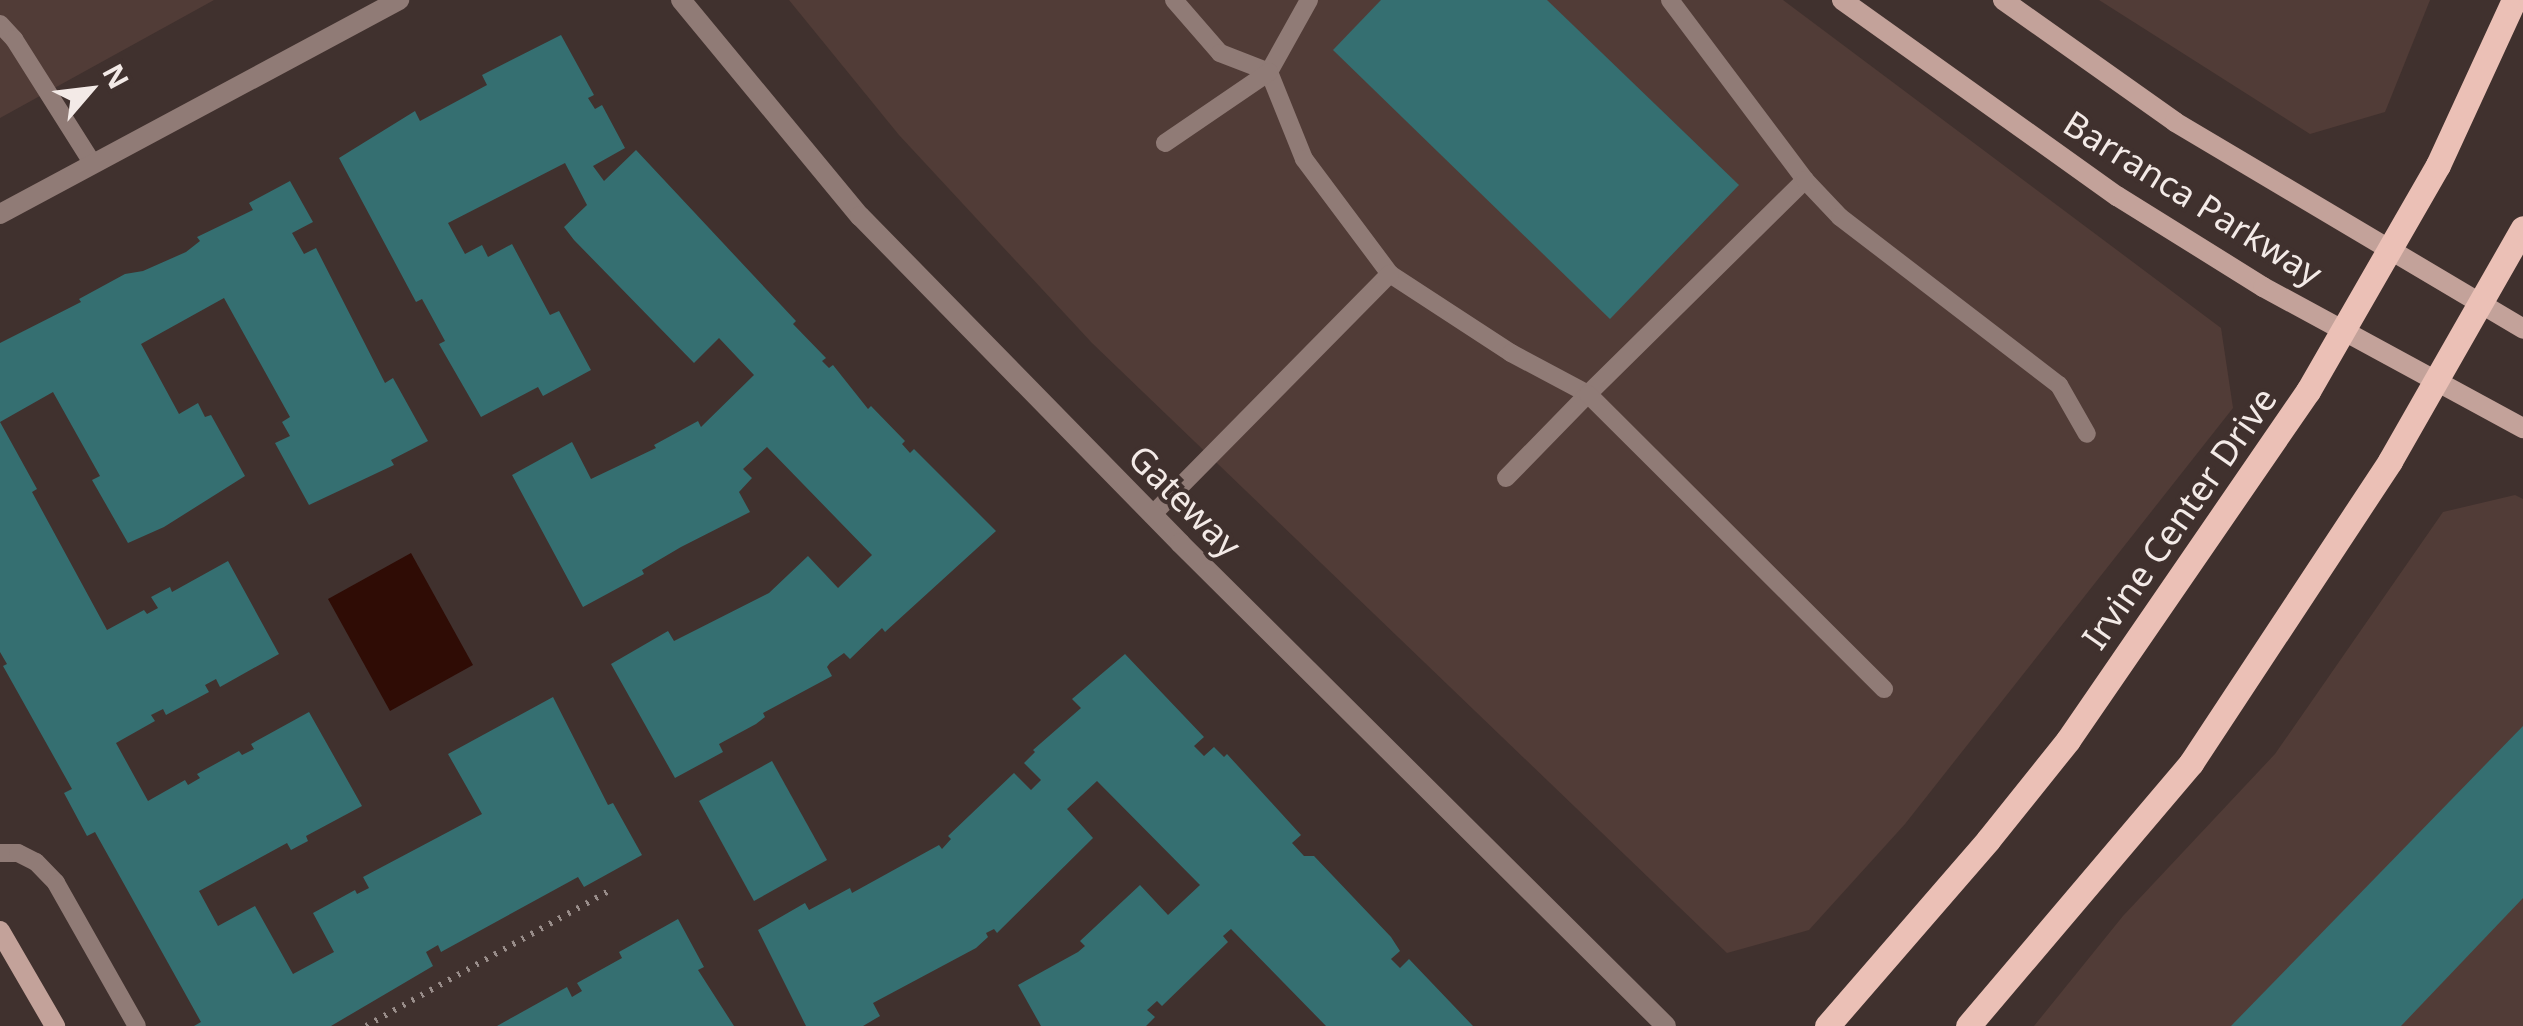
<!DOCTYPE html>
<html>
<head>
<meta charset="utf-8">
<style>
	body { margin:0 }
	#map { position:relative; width:2523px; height:1026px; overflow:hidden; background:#40312e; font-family:"Noto Sans",sans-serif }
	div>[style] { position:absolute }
	.built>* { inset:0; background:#513c37 }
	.water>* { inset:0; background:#2f0c05 }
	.building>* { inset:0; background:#356f71 }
	.path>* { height:6px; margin-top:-3px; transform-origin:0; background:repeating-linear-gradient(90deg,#998d8a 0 2.5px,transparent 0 10.5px) }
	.service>* { height:18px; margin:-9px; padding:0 9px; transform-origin:9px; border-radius:9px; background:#907b76 }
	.tertiary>* { height:20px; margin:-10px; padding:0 10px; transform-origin:10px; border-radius:10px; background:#907b76 }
	.secondary>* { height:20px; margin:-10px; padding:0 10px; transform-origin:10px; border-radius:10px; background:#c3a29a }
	.primary>* { height:25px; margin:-12.5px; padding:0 12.5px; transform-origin:12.5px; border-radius:12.5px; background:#ebc0b6 }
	span { translate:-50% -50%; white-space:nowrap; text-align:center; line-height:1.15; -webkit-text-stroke:8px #40312e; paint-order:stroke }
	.street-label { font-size:35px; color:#f3eae7 }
	.north { position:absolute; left:40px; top:40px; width:100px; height:100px; -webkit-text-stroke:8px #40312e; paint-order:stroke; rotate:62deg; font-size:28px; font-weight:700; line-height:40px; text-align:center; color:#f3eae7 }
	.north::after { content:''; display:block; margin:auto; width:35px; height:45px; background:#f3eae7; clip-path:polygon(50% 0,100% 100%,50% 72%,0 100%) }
</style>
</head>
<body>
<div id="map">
	<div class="built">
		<i style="clip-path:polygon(0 0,214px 0,0 118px)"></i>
		<i style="clip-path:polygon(789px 0,1783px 0,2221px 328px,2233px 408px,1905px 824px,1809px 930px,1727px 953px,1092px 343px,899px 135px)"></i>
		<i style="clip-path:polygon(2099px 0,2430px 0,2385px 112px,2310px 134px)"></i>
		<i style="clip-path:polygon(2515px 495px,2523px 499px,2523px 1026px,2034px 1026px,2123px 916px,2275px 754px,2443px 512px)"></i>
	</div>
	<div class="water">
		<i style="clip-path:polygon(411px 553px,473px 665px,390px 711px,328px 599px)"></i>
	</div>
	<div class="building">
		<i style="clip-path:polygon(1381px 0,1547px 0,1739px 185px,1610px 319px,1333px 50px)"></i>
		<i style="clip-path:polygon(561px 35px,594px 95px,588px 98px,595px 109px,602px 105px,625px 148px,593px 166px,604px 181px,636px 150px,796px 321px,793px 324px,826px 358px,822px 361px,829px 368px,833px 365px,868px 409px,871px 406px,905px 441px,902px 444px,910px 453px,914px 449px,996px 531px,885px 632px,882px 628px,850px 659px,844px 653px,830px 663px,827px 667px,832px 676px,763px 713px,765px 717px,756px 724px,719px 744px,723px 752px,675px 778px,611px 664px,668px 631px,674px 641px,769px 593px,808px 556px,838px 588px,872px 555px,767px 447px,743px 469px,752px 478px,739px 492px,750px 512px,681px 547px,642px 570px,644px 574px,583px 607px,512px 475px,572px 442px,591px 479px,656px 448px,654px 445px,698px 421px,701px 427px,754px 375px,719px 338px,694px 363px,574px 240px,564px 227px,587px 205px,565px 163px,448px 223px,465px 254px,482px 245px,488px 257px,512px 244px,550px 315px,559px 311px,591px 370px,543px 396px,538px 387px,481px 417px,439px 344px,445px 341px,422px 299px,416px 302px,339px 158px,415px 111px,420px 121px,487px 85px,482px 75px)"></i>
		<i style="clip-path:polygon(290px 181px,313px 222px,292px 233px,304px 254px,316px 248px,385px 383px,393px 378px,428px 441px,391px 460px,394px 465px,309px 505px,275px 443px,290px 436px,282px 422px,290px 417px,224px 298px,141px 344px,179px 414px,198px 403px,205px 417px,211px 415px,245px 476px,164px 527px,128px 543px,92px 480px,100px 476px,53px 392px,0 422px,37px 489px,32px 492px,107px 630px,144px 610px,147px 614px,158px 608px,151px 597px,170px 587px,172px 592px,228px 561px,279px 654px,220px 687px,216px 679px,205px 685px,209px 692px,166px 715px,163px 709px,151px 715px,155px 721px,116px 743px,148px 801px,185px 780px,188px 785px,200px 778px,197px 774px,239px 751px,242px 755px,254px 749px,251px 744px,309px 712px,362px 806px,306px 836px,308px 841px,291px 850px,287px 843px,199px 891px,218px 926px,255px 906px,293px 974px,334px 952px,313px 913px,355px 890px,357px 894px,369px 888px,363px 877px,482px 814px,448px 754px,553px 697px,608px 805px,613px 803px,642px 855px,584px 887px,578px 877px,441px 952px,438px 945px,426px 952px,433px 966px,331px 1026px,194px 1026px,201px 1022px,95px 832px,87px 836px,64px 793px,72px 789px,3px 666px,7px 664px,0 652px,0 343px,81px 302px,79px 299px,125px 274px,143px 271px,186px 252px,200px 241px,197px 237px,253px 210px,249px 203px)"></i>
		<i style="clip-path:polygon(1125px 654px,1204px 737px,1194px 746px,1204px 756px,1214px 747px,1224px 757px,1227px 754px,1301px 835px,1292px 843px,1304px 856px,1314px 856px,1391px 937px,1400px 951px,1391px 959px,1400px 968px,1409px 959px,1473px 1026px,1326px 1026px,1231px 929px,1223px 936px,1228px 942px,1162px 1006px,1157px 1001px,1147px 1010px,1155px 1017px,1146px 1026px,1041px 1026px,1018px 985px,1078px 952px,1085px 946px,1080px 941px,1140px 885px,1168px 915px,1200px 885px,1097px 781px,1067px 809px,1093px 838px,997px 933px,994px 929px,986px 933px,988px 937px,976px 948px,873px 1003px,880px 1016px,863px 1026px,806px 1026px,758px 930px,805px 903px,809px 910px,850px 888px,852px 893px,939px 845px,942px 849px,951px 839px,948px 836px,1014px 773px,1031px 790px,1041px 780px,1024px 763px,1035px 752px,1033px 750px,1081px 708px,1072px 699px)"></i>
		<i style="clip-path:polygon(2523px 726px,2523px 898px,2401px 1026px,2231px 1026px)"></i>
		<i style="clip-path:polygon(772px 761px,827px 860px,754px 901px,699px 801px)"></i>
		<i style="clip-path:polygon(678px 919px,704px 967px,698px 970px,734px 1026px,497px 1026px,567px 987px,572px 997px,582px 991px,577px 983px,622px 958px,619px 952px)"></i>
	</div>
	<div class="path">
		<i style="left:366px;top:1026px;width:276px;rotate:-29.1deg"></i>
	</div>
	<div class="service">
		<i style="left:1174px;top:0;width:70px;rotate:49deg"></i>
		<i style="left:1220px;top:53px;width:53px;rotate:21.2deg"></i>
		<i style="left:1309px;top:0;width:82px;rotate:119.1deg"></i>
		<i style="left:1269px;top:72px;width:94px;rotate:68.1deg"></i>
		<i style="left:1304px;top:159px;width:144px;rotate:53.2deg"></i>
		<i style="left:1390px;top:274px;width:145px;rotate:33.1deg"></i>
		<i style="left:1511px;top:353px;width:87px;rotate:28deg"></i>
		<i style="left:1588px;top:394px;width:305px;rotate:-44.6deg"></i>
		<i style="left:1670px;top:0;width:225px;rotate:53.1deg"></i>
		<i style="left:1805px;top:180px;width:51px;rotate:46.6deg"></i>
		<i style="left:1840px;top:217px;width:276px;rotate:37.5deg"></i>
		<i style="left:2059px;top:385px;width:56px;rotate:60.3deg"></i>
		<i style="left:0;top:24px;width:21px;rotate:47deg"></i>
		<i style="left:14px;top:39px;width:148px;rotate:57.7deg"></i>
		<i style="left:1165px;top:143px;width:126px;rotate:-34.3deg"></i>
		<i style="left:1506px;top:478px;width:117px;rotate:-45.7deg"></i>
		<i style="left:1588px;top:394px;width:418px;rotate:44.9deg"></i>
		<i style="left:1152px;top:515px;width:339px;rotate:-45.4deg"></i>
		<i style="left:0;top:853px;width:18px"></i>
		<i style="left:18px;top:853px;width:20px;rotate:27deg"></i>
		<i style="left:36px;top:862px;width:29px;rotate:46deg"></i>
		<i style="left:56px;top:883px;width:164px;rotate:60.5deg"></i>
	</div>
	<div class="tertiary">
		<i style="left:681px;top:0;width:281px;rotate:50.4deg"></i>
		<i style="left:860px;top:216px;width:458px;rotate:45.6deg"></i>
		<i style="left:1180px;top:543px;width:685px;rotate:44.82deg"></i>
		<i style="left:0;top:214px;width:453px;rotate:-28.2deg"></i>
	</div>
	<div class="secondary">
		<i style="left:1842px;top:0;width:338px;rotate:35.5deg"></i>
		<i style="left:2117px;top:196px;width:172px;rotate:31.9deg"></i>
		<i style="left:2263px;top:287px;width:296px;rotate:28.5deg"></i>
		<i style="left:2003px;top:0;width:211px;rotate:35.3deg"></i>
		<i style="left:2175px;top:122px;width:405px;rotate:30.7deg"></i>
		<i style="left:0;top:931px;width:110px;rotate:59.9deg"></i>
	</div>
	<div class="primary">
		<i style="left:1827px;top:1026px;width:246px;rotate:-49.1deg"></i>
		<i style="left:1988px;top:840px;width:128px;rotate:-51.3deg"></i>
		<i style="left:2068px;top:740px;width:424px;rotate:-55.5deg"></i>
		<i style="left:2308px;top:391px;width:261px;rotate:-60.1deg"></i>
		<i style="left:2438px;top:165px;width:182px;rotate:-65.3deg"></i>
		<i style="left:1968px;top:1026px;width:345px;rotate:-49.7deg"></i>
		<i style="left:2191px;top:763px;width:362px;rotate:-56.6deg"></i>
		<i style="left:2390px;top:461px;width:268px;rotate:-60.3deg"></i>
	</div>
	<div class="street-label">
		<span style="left:2193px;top:198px;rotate:32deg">Barranca Parkway</span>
		<span style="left:1185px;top:501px;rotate:45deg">Gateway</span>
		<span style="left:2179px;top:518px;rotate:-55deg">Irvine Center Drive</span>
	</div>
	<div class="north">N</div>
</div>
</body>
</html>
